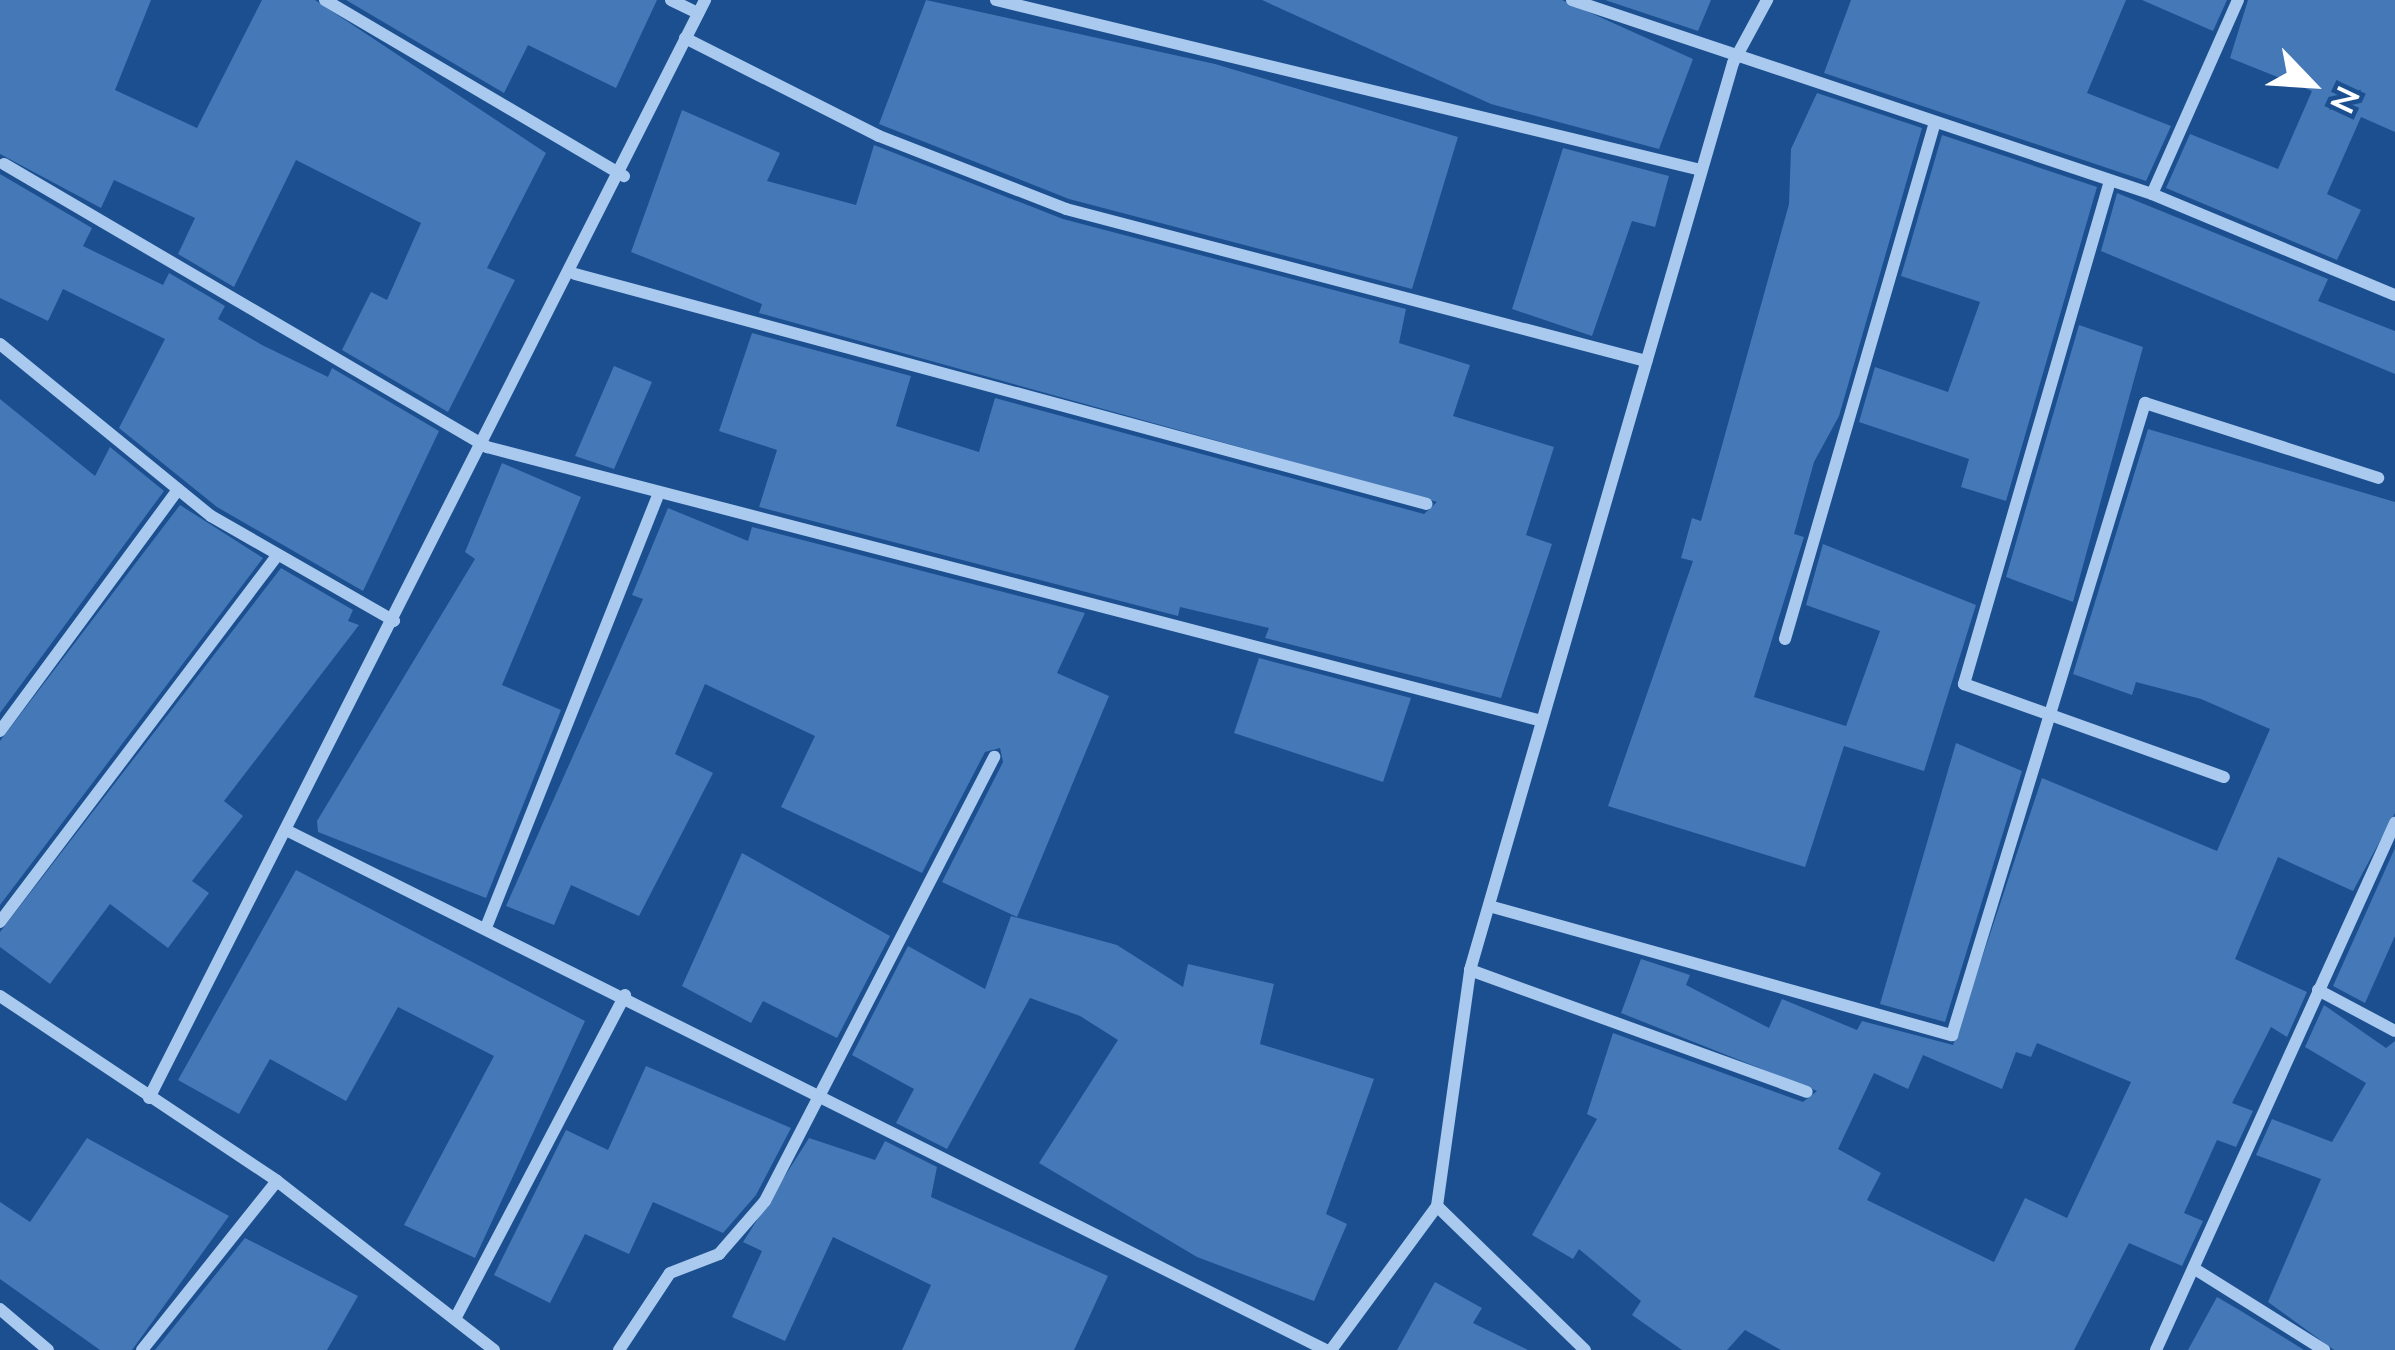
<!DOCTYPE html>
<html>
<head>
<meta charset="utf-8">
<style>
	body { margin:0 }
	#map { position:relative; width:2395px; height:1350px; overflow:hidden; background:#1b4f8f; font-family:"Nunito Sans",sans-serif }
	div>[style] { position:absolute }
	.building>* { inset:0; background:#4478b7 }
	.street>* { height:12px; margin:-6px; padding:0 6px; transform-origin:6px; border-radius:6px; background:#a9c9ee }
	span { translate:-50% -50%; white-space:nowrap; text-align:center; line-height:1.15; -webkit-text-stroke:12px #1b4f8f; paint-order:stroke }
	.north { position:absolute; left:2251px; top:24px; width:120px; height:120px; -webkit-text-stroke:9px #1b4f8f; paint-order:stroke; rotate:115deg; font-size:33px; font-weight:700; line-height:48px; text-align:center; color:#fff }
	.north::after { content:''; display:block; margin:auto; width:42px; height:54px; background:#fff; clip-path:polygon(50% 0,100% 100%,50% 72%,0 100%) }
</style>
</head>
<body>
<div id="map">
	<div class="building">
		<i style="clip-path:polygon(0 0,151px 0,115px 90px,197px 128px,262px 0,315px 0,546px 153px,487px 268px,515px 280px,448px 412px,342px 350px,371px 292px,387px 300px,421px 223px,296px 160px,234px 287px,178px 254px,195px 218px,114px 180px,101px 208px,0 154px)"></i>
		<i style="clip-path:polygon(346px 0,657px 0,616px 88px,528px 45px,504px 93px)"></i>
		<i style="clip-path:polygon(926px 0,1215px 64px,1458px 137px,1412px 289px,1069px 199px,879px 124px)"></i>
		<i style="clip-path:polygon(1262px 0,1562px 0,1693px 59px,1659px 149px,1491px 104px)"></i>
		<i style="clip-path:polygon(1605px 0,1711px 0,1698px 31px)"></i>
		<i style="clip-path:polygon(1851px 0,2126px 0,2087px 93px,2171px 126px,2146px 181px,1824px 73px)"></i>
		<i style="clip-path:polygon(2142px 0,2227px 0,2213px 31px)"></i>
		<i style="clip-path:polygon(2248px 0,2395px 0,2395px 132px,2361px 117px,2327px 194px,2361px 210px,2337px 260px,2166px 188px,2190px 134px,2278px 169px,2312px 91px,2230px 58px)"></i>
		<i style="clip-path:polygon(1817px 93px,1922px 128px,1839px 416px,1814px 462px,1794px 534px,1804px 537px,1754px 697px,1846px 726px,1880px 631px,1806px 605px,1823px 544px,1976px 605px,1924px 771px,1844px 746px,1805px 867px,1608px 806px,1693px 561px,1681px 558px,1692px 518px,1701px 521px,1789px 204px,1791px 149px)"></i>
		<i style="clip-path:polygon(682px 110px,780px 153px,767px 181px,856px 205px,874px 145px,1063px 219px,1406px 309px,1399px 343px,1470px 365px,1453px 416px,1554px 447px,1526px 535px,1552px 544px,1501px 698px,1265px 638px,1269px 628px,1180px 607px,1178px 616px,759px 507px,777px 450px,719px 431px,752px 333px,911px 376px,896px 426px,979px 452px,995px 398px,1424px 514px,1437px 502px,759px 313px,762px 304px,631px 252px)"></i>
		<i style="clip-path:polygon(1942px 135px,2097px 187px,2006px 501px,1961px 487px,1969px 459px,1859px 422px,1875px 367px,1948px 392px,1980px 302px,1901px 276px)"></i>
		<i style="clip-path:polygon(1563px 148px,1669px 176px,1655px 227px,1632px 221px,1592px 336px,1512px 309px)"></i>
		<i style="clip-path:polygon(0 174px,92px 228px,83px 246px,163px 285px,169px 273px,225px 306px,218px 319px,262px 345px,328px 377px,332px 368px,439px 431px,363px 591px,217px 507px,119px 428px,165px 339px,63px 289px,48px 321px,0 298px)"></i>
		<i style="clip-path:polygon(2117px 193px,2328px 279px,2318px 301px,2395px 331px,2395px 374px,2101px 251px)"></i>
		<i style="clip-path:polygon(2079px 325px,2143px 347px,2073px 602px,2006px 577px)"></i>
		<i style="clip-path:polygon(614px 366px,652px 382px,614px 469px,575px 456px)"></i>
		<i style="clip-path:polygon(0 399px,95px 476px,110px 447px,164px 491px,0 713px)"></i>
		<i style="clip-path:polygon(evenodd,2148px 429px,2395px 502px,2395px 813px,2353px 891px,2278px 857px,2235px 959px,2307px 992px,2287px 1037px,2271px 1027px,2232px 1103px,2253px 1111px,2236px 1147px,2217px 1140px,2184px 1213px,2203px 1221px,2182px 1266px,2129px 1243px,2074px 1350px,1781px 1350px,1745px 1330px,1727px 1350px,1682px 1350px,1632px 1315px,1641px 1301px,1579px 1249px,1573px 1259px,1532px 1235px,1597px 1119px,1587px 1114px,1613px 1033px,1803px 1102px,1817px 1091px,1621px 1013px,1641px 959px,1690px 975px,1686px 985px,1769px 1028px,1782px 999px,1857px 1030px,1862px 1021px,1953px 1045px,2042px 778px,2217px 851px,2270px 729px,2201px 699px,2136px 682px,2132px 695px,2073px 674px,2148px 429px,2037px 1043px,2131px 1082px,2067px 1218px,2025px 1198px,1994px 1262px,1867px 1200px,1881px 1173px,1838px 1149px,1874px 1073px,1908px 1089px,1923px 1055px,2002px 1089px,2016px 1052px,2031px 1057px,2037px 1043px)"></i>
		<i style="clip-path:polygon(502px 463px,581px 497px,502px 685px,561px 710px,486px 898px,318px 832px,317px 821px,475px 559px,465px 552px)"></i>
		<i style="clip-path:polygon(180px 505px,263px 558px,0 905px,0 741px)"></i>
		<i style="clip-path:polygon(668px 508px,748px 541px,752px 527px,1085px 613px,1057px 673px,1109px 696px,1017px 917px,942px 882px,1003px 762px,1000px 748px,985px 752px,922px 873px,781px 807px,815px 736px,705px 684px,675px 754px,713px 773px,639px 916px,571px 885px,554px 925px,506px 906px,643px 599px,632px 595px)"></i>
		<i style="clip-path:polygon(281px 568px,353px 610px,348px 621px,359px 625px,224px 801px,243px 816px,192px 881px,209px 893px,168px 948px,110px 904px,50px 984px,0 947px,0 932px)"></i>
		<i style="clip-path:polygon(1259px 658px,1411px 698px,1383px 782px,1234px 733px)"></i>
		<i style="clip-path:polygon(1956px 743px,2022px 771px,1945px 1022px,1880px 1004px)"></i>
		<i style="clip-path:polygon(2395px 848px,2395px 936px,2365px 1003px,2333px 986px)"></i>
		<i style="clip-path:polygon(742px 853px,890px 936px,837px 1038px,763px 1001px,751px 1023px,682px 986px)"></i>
		<i style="clip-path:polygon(296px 870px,585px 1021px,475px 1258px,404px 1225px,494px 1056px,398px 1007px,346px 1101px,270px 1059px,239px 1114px,178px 1080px)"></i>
		<i style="clip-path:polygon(1011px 916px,1117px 945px,1183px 987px,1188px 964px,1274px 984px,1260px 1044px,1374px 1079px,1326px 1214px,1347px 1224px,1314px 1301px,1197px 1257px,1039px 1163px,1118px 1040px,1080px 1016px,1030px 998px,947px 1149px,896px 1123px,914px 1089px,852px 1055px,908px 946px,985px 989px)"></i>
		<i style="clip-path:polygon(2324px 1005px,2386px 1048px,2395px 1041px,2395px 1350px,2334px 1350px,2268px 1302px,2321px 1179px,2256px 1155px,2272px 1119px,2332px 1142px,2366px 1083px,2305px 1047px)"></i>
		<i style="clip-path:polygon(646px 1066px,791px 1128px,756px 1195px,723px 1233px,653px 1202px,629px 1254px,585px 1234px,550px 1303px,494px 1275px,566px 1130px,608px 1150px)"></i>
		<i style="clip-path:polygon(87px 1138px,229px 1216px,132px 1350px,100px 1350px,0 1279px,0 1202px,30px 1222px)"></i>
		<i style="clip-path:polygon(809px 1138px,875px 1160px,885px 1141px,937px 1167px,931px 1197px,1108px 1276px,1074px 1350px,902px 1350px,931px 1285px,833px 1237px,785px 1341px,732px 1317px,762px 1251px,743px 1242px)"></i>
		<i style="clip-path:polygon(245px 1238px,358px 1296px,327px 1350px,155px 1350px)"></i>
		<i style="clip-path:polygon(1435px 1282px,1482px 1308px,1473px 1323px,1528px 1350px,1397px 1350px)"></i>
		<i style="clip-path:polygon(2217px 1297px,2241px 1311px,2304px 1350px,2188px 1350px)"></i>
	</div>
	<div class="street">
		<i style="left:325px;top:0;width:347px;rotate:30.5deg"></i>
		<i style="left:671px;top:0;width:30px;rotate:26deg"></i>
		<i style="left:996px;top:0;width:725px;rotate:13.56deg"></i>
		<i style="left:1572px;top:0;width:612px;rotate:18.49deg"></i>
		<i style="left:2238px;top:0;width:212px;rotate:113.9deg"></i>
		<i style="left:2152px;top:194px;width:263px;rotate:22.6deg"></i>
		<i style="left:685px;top:38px;width:217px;rotate:26.8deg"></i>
		<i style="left:879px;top:136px;width:201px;rotate:21.3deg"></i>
		<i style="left:1066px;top:209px;width:600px;rotate:14.69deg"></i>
		<i style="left:4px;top:164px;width:560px;rotate:30.37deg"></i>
		<i style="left:487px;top:447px;width:1090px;rotate:14.56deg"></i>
		<i style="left:2110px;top:181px;width:524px;rotate:106.19deg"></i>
		<i style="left:1964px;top:684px;width:276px;rotate:19.7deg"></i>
		<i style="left:575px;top:274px;width:882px;rotate:15.11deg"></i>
		<i style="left:0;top:344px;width:272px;rotate:39.2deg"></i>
		<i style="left:211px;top:516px;width:211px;rotate:29.8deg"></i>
		<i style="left:1785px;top:639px;width:538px;rotate:-73.82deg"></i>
		<i style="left:0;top:731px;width:300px;rotate:-53.6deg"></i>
		<i style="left:286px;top:830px;width:1163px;rotate:26.57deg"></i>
		<i style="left:1489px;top:906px;width:481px;rotate:15.6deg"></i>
		<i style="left:1952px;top:1035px;width:661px;rotate:-73.02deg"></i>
		<i style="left:2145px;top:403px;width:245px;rotate:17.8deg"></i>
		<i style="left:0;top:922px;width:460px;rotate:-52.9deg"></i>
		<i style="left:487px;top:925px;width:460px;rotate:-68.3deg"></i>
		<i style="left:1470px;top:970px;width:358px;rotate:19.9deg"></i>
		<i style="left:2318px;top:990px;width:87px;rotate:28deg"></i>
		<i style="left:0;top:996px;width:333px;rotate:33.7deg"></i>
		<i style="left:277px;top:1181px;width:275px;rotate:37.9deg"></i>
		<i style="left:149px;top:1098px;width:1231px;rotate:-63.14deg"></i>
		<i style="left:2198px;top:1271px;width:149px;rotate:32.1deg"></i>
		<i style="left:0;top:1309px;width:63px;rotate:40.5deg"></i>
		<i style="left:455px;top:1319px;width:366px;rotate:-62.3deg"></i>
		<i style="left:142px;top:1350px;width:216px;rotate:-51.4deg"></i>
		<i style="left:619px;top:1350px;width:92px;rotate:-56.5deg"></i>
		<i style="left:670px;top:1273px;width:53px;rotate:-21.2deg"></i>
		<i style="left:719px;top:1254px;width:70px;rotate:-49deg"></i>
		<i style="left:765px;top:1201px;width:500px;rotate:-62.7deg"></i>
		<i style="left:1331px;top:1350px;width:179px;rotate:-53.6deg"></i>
		<i style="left:1585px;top:1350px;width:206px;rotate:-135.8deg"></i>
		<i style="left:1437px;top:1206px;width:238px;rotate:-82deg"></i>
		<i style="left:1470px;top:970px;width:944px;rotate:-73.83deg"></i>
		<i style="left:1733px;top:63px;width:72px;rotate:-61.6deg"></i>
		<i style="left:2156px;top:1350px;width:579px;rotate:-65.61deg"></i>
	</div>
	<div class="north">N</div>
</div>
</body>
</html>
